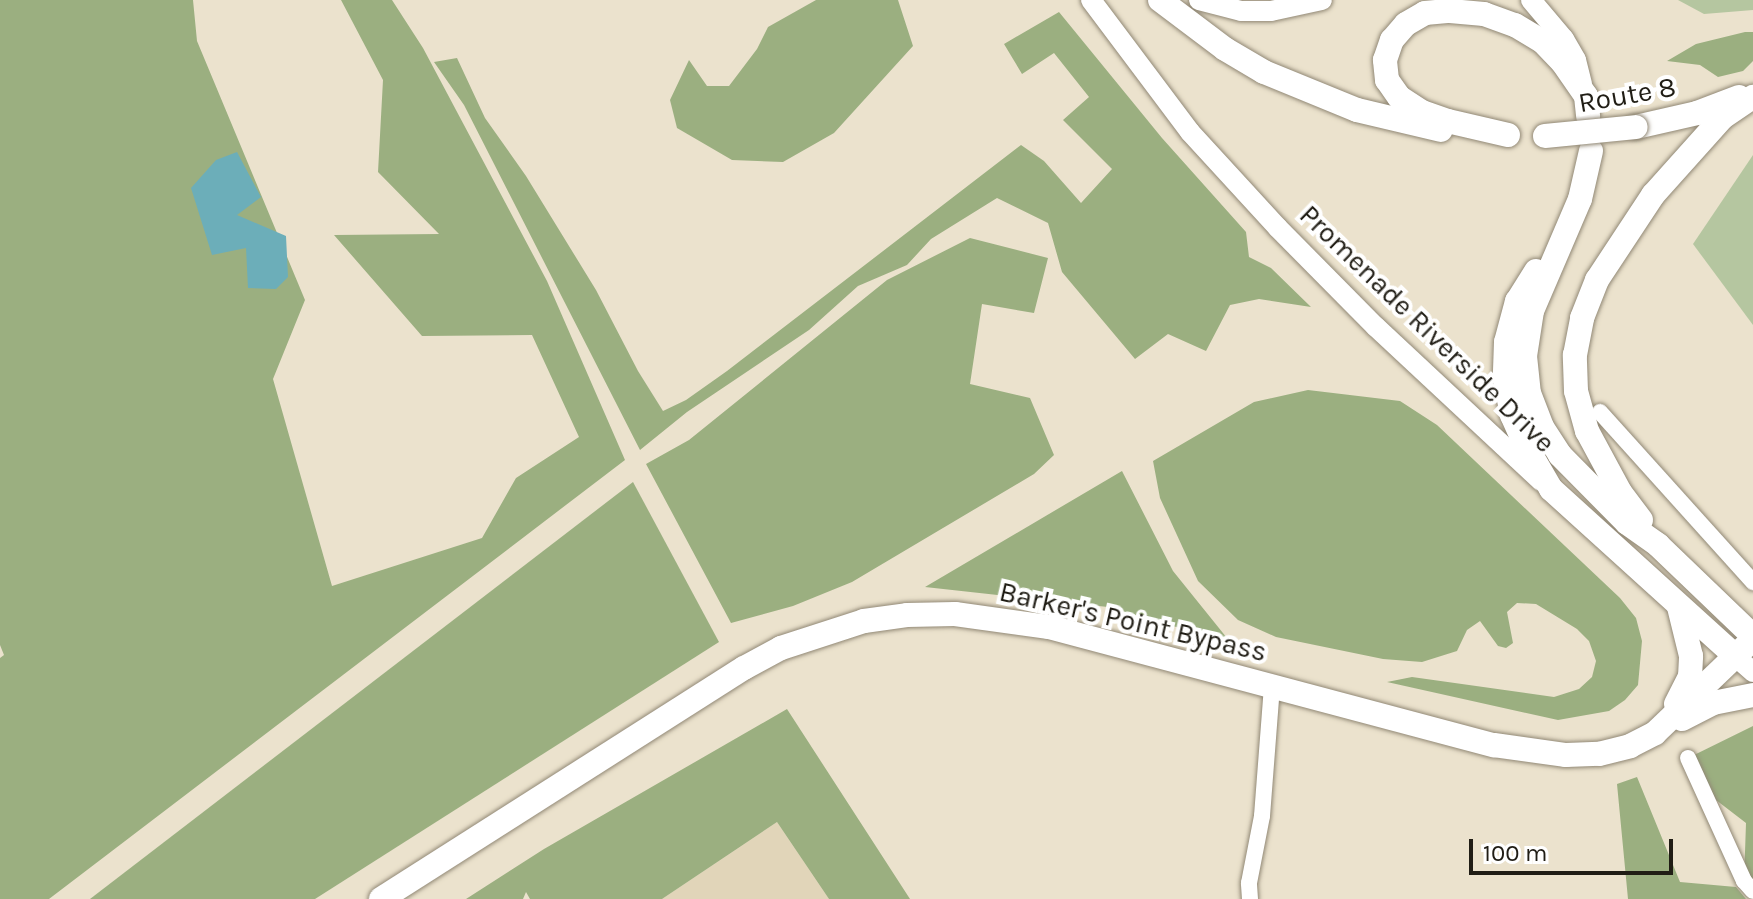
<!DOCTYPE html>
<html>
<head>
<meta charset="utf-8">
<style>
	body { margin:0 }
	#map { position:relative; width:1753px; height:899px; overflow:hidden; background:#ebe2cd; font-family:Karla,sans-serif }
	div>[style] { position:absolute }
	.built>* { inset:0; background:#e1d5b9 }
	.green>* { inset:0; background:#b5c6a0 }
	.forest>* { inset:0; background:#9baf80 }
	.water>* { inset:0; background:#6caeb9 }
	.roads { filter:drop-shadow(0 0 2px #918875) drop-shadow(0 0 2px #918875) }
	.minor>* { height:16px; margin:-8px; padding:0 8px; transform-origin:8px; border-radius:8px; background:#fff }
	.major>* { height:20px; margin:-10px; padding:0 10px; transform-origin:10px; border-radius:10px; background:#fff }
	.highway>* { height:24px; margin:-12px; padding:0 12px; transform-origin:12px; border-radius:12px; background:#fff }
	.bridges { filter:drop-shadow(0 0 2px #918875) drop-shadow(0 0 2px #918875) }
	.highway-bridge>* { height:24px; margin:-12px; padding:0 12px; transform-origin:12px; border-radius:12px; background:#fff }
	span { translate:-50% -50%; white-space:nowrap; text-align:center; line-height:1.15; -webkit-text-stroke:8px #fff; paint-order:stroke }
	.street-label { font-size:28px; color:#201d15 }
	.scale { position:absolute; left:1469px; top:839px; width:204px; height:36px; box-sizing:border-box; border:4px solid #201d15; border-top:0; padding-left:10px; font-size:24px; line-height:28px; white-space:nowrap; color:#201d15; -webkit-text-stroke:6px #fff; paint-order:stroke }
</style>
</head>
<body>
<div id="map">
	<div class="built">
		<i style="clip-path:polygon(777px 822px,829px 899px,662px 899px)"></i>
	</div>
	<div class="green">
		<i style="clip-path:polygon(1678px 0,1753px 0,1753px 10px,1704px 14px)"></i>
		<i style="clip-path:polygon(1753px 155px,1753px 325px,1693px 244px)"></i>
	</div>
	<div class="forest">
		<i style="clip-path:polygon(0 0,193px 0,197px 41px,305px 300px,273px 379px,332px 586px,482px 538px,516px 478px,579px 437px,532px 335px,422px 336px,334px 235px,439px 234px,378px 172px,383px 80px,341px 0,392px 0,423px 48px,547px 281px,625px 460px,49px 899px,0 899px,0 658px,4px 655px,0 645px)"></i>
		<i style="clip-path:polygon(816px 0,898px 0,913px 46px,834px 133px,783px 162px,732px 160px,677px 128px,670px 100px,689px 60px,707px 86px,729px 86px,757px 49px,768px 27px)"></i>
		<i style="clip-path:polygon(1059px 12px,1162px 138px,1246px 232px,1249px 257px,1271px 268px,1311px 307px,1259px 299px,1230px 305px,1206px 351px,1168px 334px,1135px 359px,1062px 272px,1048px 223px,997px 198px,931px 239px,907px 265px,858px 286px,809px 330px,687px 412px,640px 450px,464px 105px,434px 62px,457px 58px,485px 118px,526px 176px,596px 290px,638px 371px,663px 411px,686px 400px,727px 371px,1021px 145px,1044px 161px,1081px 203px,1112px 169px,1063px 120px,1089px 97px,1054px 53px,1022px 74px,1004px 44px)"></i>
		<i style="clip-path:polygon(1745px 32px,1753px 32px,1753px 61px,1743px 71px,1718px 77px,1700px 65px,1667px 61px,1696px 44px)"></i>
		<i style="clip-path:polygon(970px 238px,1048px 258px,1034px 313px,982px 304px,970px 384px,1030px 398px,1054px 455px,1034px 474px,852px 582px,793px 606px,731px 623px,646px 464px,689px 440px,887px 280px)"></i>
		<i style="clip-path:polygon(1308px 390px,1400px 401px,1437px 425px,1620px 598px,1636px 618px,1642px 641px,1638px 685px,1625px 700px,1609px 711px,1558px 720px,1387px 682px,1412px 677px,1554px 697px,1579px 689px,1592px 677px,1596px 661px,1589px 641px,1577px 629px,1536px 604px,1517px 603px,1507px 612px,1513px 643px,1506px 648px,1498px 646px,1480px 621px,1467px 630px,1457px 651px,1422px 662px,1383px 659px,1276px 637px,1238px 620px,1198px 581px,1160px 498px,1153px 461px,1254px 402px)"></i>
		<i style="clip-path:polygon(1122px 471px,1173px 571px,1231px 643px,1108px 607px,925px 587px)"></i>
		<i style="clip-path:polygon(633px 482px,719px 642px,315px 899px,90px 899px)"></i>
		<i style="clip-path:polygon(787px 709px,910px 899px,829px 899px,777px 822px,662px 899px,530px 899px,526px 892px,523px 899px,466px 899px,544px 849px)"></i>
		<i style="clip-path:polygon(1753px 726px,1753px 891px,1744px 881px,1746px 823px,1703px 790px,1688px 758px)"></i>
		<i style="clip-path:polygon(1637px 777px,1680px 882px,1736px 887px,1746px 899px,1628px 899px,1617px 784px)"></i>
	</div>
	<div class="water">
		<i style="clip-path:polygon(237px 152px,261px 197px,237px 215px,286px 236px,288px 277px,276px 289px,248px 288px,246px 248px,212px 255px,191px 188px,216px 160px)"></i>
	</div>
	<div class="roads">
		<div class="minor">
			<i style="left:1600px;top:412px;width:229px;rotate:48deg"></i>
			<i style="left:1688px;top:758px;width:135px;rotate:65.5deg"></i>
			<i style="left:1744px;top:881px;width:13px;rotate:48deg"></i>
			<i style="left:1250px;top:899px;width:16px;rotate:-94deg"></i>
			<i style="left:1249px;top:883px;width:68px;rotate:-79deg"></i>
			<i style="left:1262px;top:816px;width:130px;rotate:-85.6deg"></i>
		</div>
		<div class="major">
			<i style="left:1091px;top:0;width:165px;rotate:53.1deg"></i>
			<i style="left:1190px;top:132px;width:130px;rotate:47.5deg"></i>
			<i style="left:1278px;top:228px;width:139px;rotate:45.3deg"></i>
			<i style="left:1376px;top:327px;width:226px;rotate:43deg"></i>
			<i style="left:1199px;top:0;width:43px;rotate:14.7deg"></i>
			<i style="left:1241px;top:11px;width:30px"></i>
			<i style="left:1271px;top:11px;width:52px;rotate:-12.2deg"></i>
			<i style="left:1531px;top:0;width:51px;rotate:49.8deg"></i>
			<i style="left:1564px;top:39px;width:24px;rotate:60deg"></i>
			<i style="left:1576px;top:60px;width:25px;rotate:76deg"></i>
			<i style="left:1736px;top:657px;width:23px;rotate:41deg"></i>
		</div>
		<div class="highway">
			<i style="left:1160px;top:0;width:81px;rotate:37deg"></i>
			<i style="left:1225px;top:49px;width:45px;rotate:30.5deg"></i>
			<i style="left:1264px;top:72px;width:100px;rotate:22.2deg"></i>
			<i style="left:1357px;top:110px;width:86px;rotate:13.4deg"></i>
			<i style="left:1636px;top:127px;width:63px;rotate:-12.9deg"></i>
			<i style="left:1697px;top:113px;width:45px;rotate:-20.9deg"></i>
			<i style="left:1508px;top:135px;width:62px;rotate:-166.9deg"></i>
			<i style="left:1448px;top:121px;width:28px;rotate:-161deg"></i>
			<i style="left:1422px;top:112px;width:27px;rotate:-147deg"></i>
			<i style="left:1399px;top:97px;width:21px;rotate:-125deg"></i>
			<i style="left:1387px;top:80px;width:20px;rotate:-96deg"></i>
			<i style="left:1385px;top:60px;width:21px;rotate:-71deg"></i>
			<i style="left:1392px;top:40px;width:21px;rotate:-49deg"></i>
			<i style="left:1406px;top:24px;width:22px;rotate:-30deg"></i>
			<i style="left:1425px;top:13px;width:25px;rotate:-5deg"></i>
			<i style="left:1450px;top:11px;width:34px;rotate:5deg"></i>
			<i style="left:1484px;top:14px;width:33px;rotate:20deg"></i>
			<i style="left:1515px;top:25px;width:33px;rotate:31deg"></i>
			<i style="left:1543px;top:42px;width:29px;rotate:46deg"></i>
			<i style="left:1563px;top:63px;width:40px;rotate:55.1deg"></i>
			<i style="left:1586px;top:96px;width:20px;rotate:84deg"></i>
			<i style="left:1591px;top:151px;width:49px;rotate:102.9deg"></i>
			<i style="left:1580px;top:199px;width:122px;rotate:113.2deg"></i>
			<i style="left:1532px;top:311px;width:46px;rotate:98.8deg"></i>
			<i style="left:1525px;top:356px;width:37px;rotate:84deg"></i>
			<i style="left:1529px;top:393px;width:36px;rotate:69deg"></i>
			<i style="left:1542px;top:427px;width:33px;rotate:57deg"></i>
			<i style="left:1560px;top:455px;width:95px;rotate:45.4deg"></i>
			<i style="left:1627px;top:523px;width:38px;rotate:35deg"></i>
			<i style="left:1658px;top:545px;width:132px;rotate:43.8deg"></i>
			<i style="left:1536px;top:271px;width:36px;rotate:122deg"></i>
			<i style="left:1517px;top:301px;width:42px;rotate:105deg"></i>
			<i style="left:1506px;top:342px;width:37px;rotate:92deg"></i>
			<i style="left:1505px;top:379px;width:37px;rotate:79deg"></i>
			<i style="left:1512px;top:415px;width:34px;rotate:66deg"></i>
			<i style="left:1526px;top:446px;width:50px;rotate:59.8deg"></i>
			<i style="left:1551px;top:489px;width:250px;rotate:42.2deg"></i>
			<i style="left:1641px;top:520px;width:35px;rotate:-127deg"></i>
			<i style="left:1620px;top:492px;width:69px;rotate:-118.4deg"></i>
			<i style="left:1587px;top:431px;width:41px;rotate:-105.4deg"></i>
			<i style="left:1576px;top:391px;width:36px;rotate:-92deg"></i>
			<i style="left:1575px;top:355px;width:38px;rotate:-79deg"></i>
			<i style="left:1582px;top:318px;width:41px;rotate:-68.5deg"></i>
			<i style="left:1597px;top:280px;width:102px;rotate:-56.6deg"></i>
			<i style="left:1653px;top:195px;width:105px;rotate:-48.1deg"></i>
			<i style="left:1723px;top:117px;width:36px;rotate:-34deg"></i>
			<i style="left:1676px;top:704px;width:30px;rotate:-63deg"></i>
			<i style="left:1690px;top:677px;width:21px;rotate:-87deg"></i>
			<i style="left:1691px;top:656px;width:50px;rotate:-103.8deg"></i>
			<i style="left:1682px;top:719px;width:35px;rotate:-27deg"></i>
			<i style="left:1713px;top:703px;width:41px;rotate:-11.3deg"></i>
			<i style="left:381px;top:899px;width:430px;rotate:-32.5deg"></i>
			<i style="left:744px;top:668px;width:42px;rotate:-28.4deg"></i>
			<i style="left:781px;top:648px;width:87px;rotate:-18deg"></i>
			<i style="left:864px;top:621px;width:43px;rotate:-7.9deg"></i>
			<i style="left:907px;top:615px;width:48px;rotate:-1.2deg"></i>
			<i style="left:955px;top:614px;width:95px;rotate:7.9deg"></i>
			<i style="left:1049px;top:627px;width:460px;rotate:14.9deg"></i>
			<i style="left:1494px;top:745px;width:73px;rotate:7.9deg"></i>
			<i style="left:1566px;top:755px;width:33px;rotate:-2deg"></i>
			<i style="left:1599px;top:754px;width:32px;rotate:-14deg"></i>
			<i style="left:1630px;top:746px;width:28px;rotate:-27deg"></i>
			<i style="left:1655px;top:733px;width:136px;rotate:-43.8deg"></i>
		</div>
	</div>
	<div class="bridges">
		<div class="highway-bridge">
			<i style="left:1545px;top:136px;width:91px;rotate:-5.6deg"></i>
		</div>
	</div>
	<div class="street-label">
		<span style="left:1627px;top:95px;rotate:-10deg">Route 8</span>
		<span style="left:1427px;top:329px;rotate:44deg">Promenade Riverside Drive</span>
		<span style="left:1133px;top:622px;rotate:13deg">Barker's Point Bypass</span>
	</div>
	<div class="scale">100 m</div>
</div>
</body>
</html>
